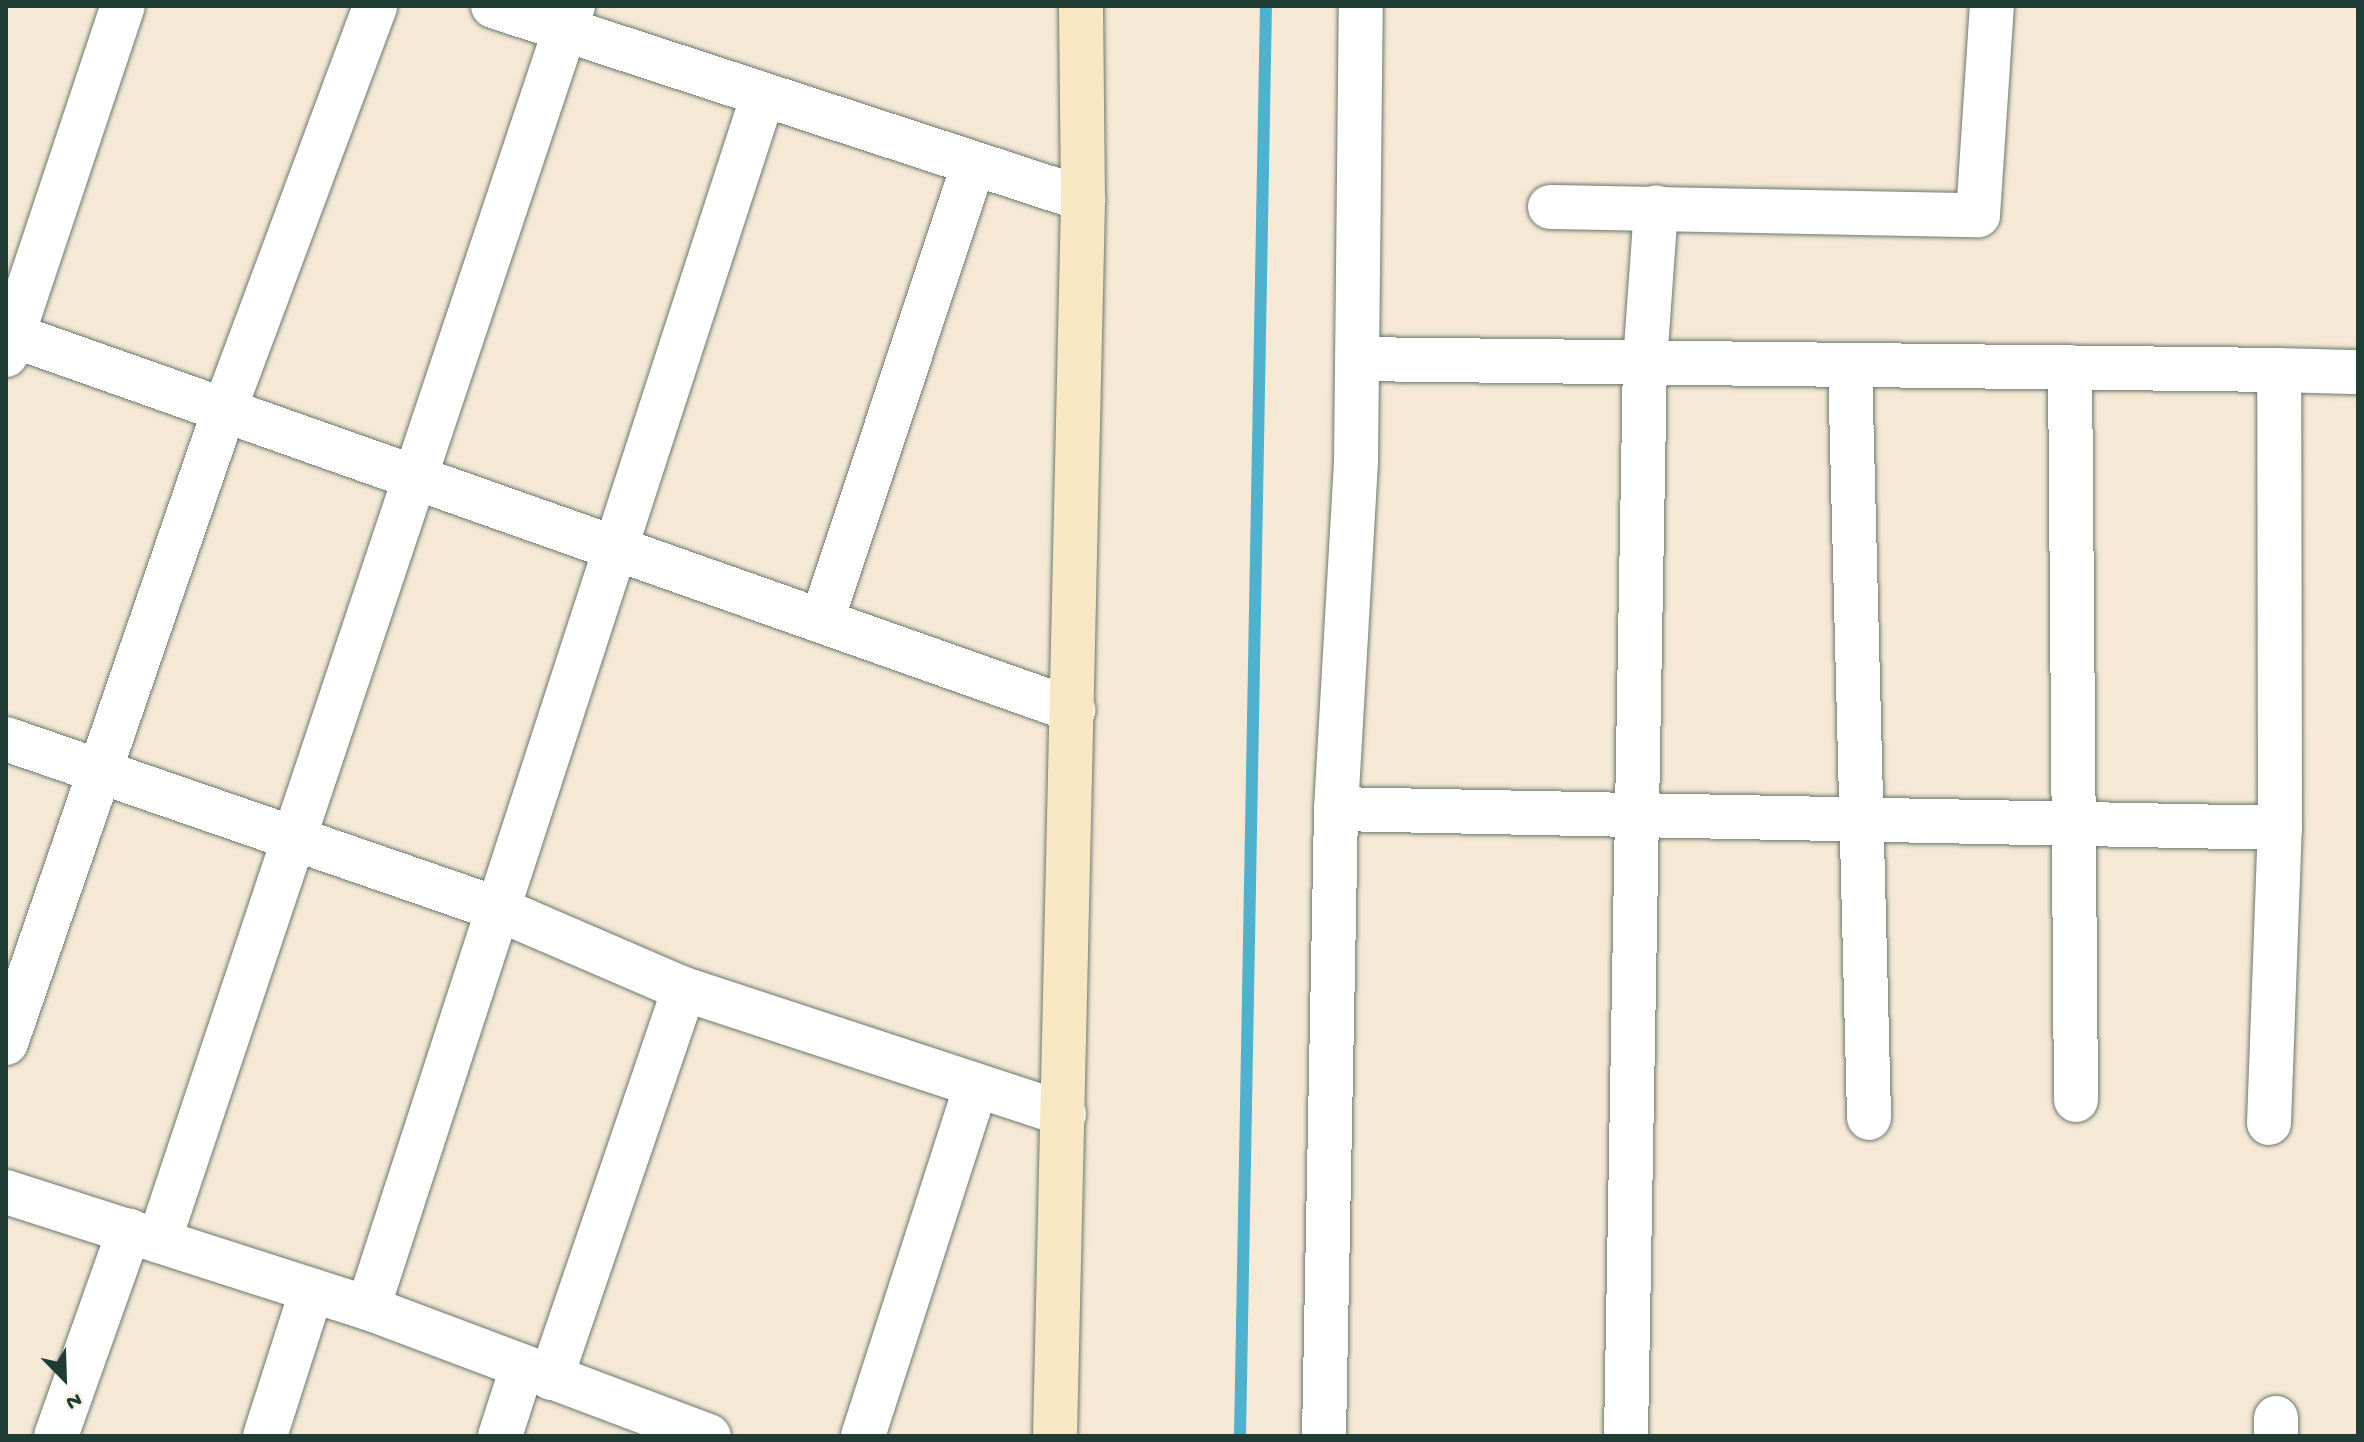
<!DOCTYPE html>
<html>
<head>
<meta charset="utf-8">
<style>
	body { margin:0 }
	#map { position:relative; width:2364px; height:1442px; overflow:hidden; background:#f5e9d6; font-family:"Gochi Hand",sans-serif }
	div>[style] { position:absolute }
	.stream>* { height:12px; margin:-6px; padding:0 6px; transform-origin:6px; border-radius:6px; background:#4eb1cd }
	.roads { filter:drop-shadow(0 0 2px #6a796d) drop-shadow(0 0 2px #6a796d) }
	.street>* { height:44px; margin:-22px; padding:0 22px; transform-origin:22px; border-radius:22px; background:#fff }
	.secondary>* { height:44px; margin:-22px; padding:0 22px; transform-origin:22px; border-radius:22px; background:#f7e8c3 }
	span { translate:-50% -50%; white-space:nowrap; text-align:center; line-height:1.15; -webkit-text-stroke:6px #f7f3e8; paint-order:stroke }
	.frame { position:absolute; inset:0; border:8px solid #1f3d34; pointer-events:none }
	.north { position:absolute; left:24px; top:1338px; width:80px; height:80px; -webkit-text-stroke:6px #f7f3e8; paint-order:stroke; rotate:157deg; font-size:22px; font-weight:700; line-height:32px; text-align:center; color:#1f3d34 }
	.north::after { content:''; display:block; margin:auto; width:28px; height:36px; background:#1f3d34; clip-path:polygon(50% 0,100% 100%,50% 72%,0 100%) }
</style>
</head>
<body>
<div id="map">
	<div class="stream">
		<i style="left:1240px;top:1436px;width:1430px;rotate:-88.96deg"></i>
	</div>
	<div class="roads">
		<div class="street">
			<i style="left:493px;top:6px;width:621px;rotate:18.11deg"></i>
			<i style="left:1550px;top:207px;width:428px;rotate:1.1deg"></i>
			<i style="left:1978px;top:215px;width:209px;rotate:-86.2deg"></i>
			<i style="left:6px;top:333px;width:1132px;rotate:19.46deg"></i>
			<i style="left:6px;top:355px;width:368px;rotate:-71.5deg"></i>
			<i style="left:1850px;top:365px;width:753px;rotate:88.55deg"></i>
			<i style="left:2070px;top:367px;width:733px;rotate:89.53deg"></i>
			<i style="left:2279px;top:370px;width:79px;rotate:1.5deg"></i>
			<i style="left:822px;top:620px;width:481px;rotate:-71.6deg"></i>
			<i style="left:6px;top:739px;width:521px;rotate:19.06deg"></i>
			<i style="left:498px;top:909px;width:202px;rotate:23.3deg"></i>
			<i style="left:684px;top:989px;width:400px;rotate:18.2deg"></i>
			<i style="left:1336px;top:809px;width:944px;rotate:1.15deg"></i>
			<i style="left:2280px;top:828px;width:458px;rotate:-90.1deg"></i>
			<i style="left:2279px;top:370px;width:921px;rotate:-179.32deg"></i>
			<i style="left:6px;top:1043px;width:672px;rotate:-70.97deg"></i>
			<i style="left:225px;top:408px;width:429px;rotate:-69.5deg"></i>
			<i style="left:2269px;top:1123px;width:295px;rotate:-87.9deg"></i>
			<i style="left:6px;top:1192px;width:380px;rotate:17.8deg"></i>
			<i style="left:368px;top:1308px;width:364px;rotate:20.6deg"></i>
			<i style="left:159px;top:1241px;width:1303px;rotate:-71.47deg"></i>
			<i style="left:368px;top:1308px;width:1276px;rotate:-71.96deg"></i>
			<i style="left:551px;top:1378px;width:411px;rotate:-71.1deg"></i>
			<i style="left:2276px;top:1418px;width:18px;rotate:90deg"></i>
			<i style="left:56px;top:1436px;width:218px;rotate:-70.4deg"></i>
			<i style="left:265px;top:1436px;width:153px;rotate:-72.2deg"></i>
			<i style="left:500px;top:1436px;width:71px;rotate:-72.1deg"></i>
			<i style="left:863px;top:1436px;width:368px;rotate:-72.1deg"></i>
			<i style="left:1324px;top:1436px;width:627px;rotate:-88.9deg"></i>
			<i style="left:1336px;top:809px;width:349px;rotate:-86.7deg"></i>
			<i style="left:1356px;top:461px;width:455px;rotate:-89.4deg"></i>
			<i style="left:1626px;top:1436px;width:1074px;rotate:-88.99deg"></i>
			<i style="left:1645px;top:362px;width:155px;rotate:-85.9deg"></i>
		</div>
		<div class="secondary">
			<i style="left:1055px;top:1436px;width:1237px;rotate:-88.7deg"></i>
			<i style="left:1083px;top:199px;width:193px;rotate:-90.6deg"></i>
		</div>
	</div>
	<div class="frame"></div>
	<div class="north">N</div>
</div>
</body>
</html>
